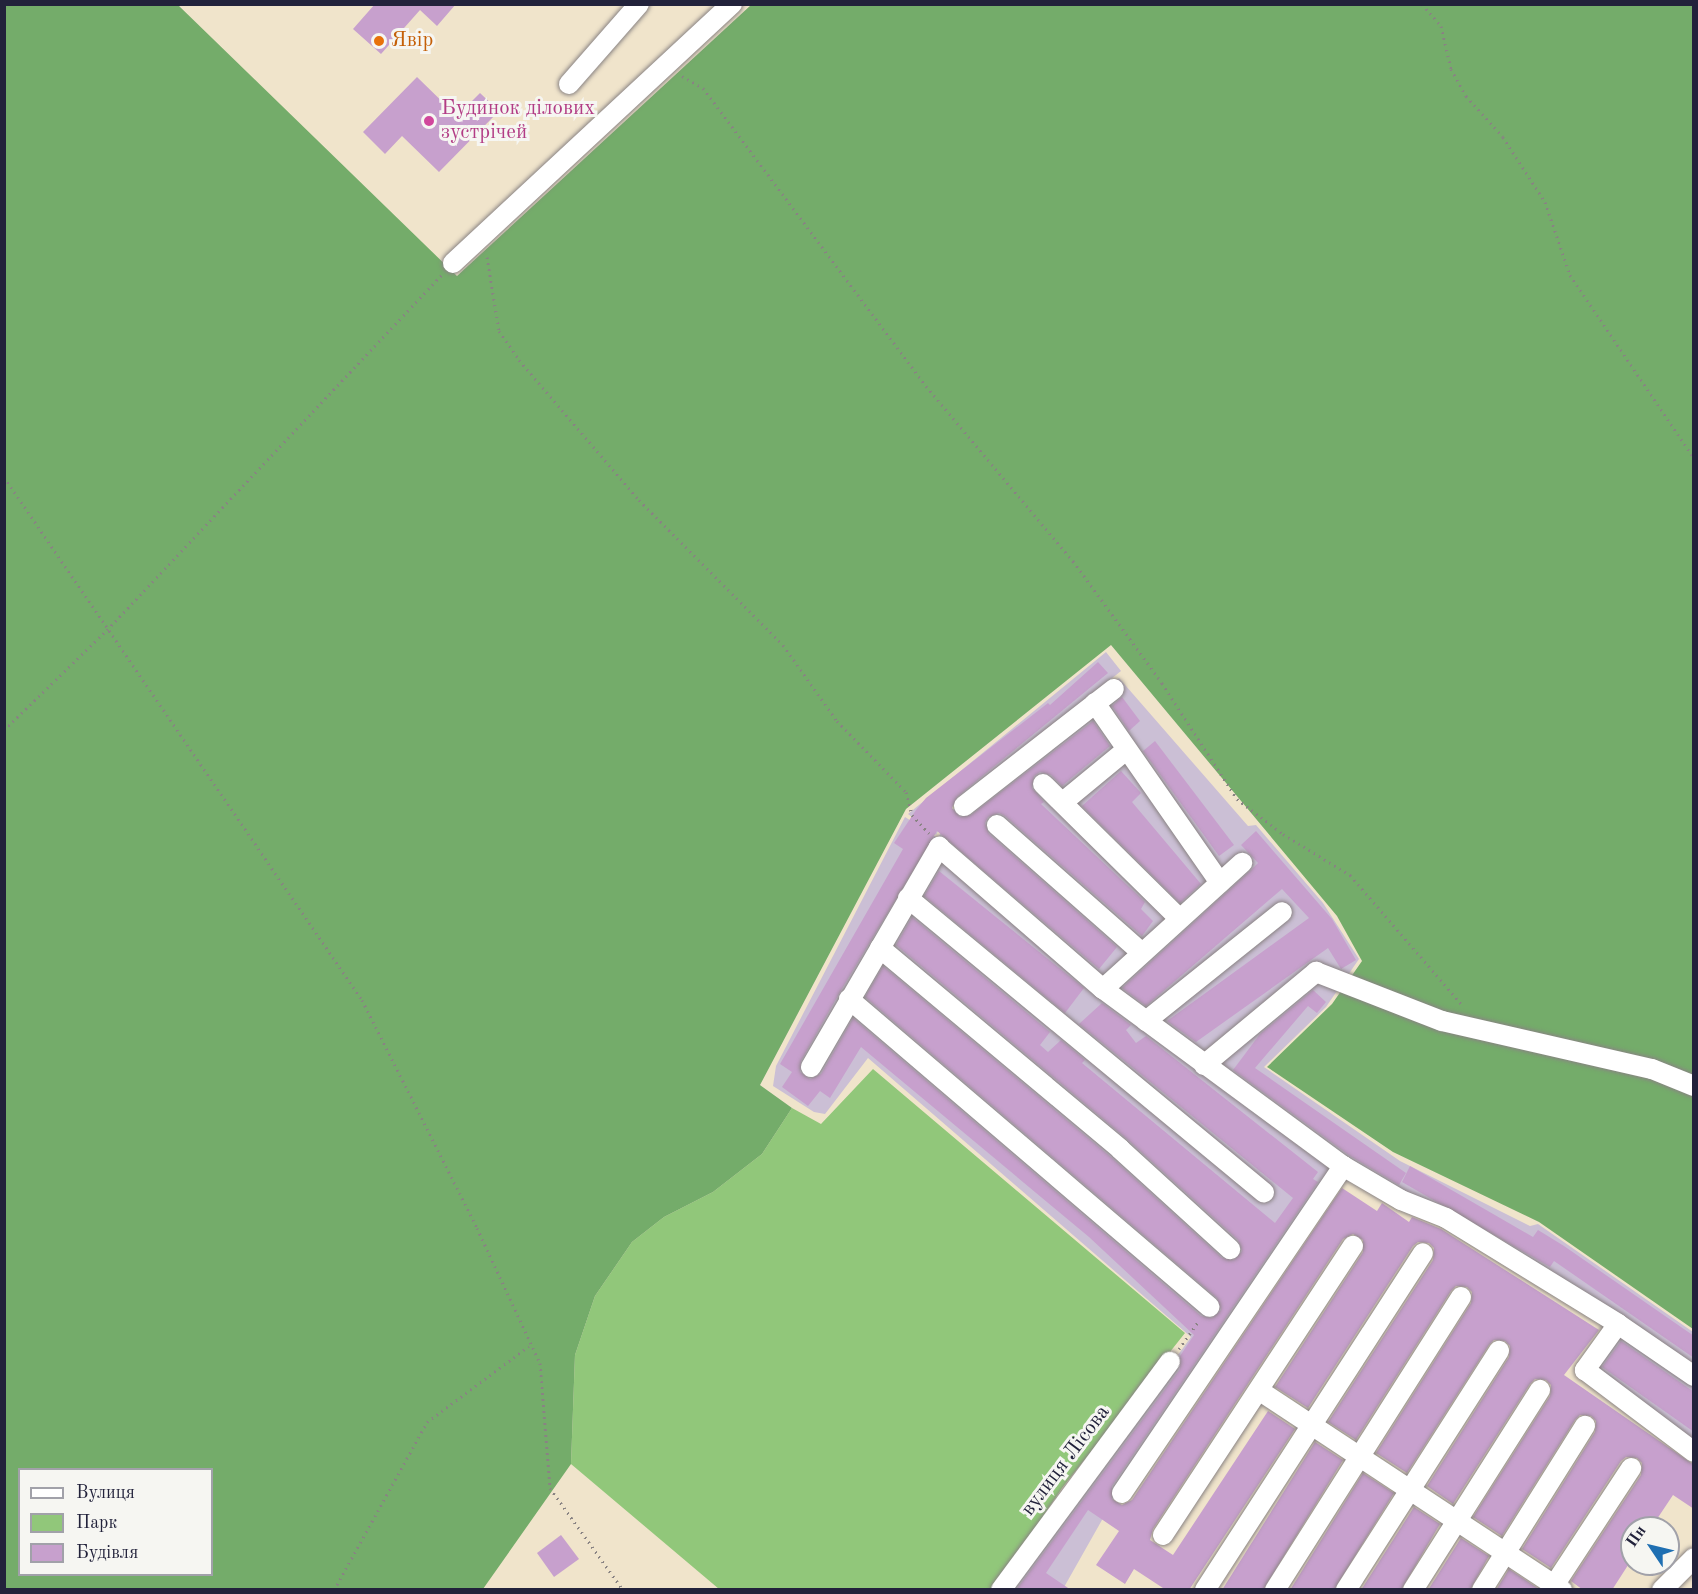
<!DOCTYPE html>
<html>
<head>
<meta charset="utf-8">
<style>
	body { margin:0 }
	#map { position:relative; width:1698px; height:1594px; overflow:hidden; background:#f0e4cb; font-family:"Old Standard TT",serif }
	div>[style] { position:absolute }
	.industrial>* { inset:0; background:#cbbfd5 }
	.green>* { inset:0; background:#91c77a }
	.forest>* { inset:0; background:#74ac6a }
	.building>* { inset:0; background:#c7a0cd }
	.path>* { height:3px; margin-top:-1.5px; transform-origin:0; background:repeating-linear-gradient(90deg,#898383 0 1.5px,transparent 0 6px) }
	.roads { filter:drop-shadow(0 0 2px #898383) drop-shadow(0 0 2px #898383) }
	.minor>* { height:20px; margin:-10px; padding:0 10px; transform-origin:10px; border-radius:10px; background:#fff }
	.dots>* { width:16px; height:16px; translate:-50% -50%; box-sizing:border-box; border:3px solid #f6f6f2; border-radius:50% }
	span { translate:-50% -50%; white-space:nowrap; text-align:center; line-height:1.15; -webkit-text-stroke:6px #f6f6f2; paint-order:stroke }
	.food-label { font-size:21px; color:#c56008 }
	.left { translate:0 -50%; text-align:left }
	.hotel-label { font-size:21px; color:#b23c85 }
	.street-label { font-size:21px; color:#22223b }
	.frame { position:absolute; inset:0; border:6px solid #22223b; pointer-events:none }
	.legend { position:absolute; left:18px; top:1468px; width:195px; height:108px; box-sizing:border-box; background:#f6f6f2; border:2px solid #a1a1a9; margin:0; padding:8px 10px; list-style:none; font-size:18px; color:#22223b }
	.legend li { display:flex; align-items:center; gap:12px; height:30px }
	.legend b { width:30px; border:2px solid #a1a1a9 }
	.north { position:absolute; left:1620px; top:1516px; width:60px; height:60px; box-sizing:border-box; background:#f6f6f2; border:2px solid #a1a1a9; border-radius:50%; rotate:305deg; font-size:16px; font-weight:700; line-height:24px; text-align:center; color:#22223b }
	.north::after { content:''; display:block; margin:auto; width:21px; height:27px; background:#1f6fb2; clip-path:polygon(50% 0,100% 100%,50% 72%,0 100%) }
</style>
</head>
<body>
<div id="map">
	<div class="industrial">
		<i style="clip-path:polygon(1106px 652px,1121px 671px,952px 806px,936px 835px,908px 814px)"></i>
		<i style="clip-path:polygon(1119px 678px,1248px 826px,1256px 825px,1323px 903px,1359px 959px,1326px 1007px,1264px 1067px,1400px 1161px,1530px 1226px,1538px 1224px,1693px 1332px,1693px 1446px,1593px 1370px,1619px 1332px,1514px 1263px,1336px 1170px,1115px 1497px,1063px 1589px,1008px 1589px,1191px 1337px,868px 1058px,825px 1114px,814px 1112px,773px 1086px,776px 1066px,905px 817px,938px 838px,953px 810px)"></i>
	</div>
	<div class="green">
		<i style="clip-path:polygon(873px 1069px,1185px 1333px,1062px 1488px,994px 1589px,719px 1589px,571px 1464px,575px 1355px,595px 1296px,632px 1242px,664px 1217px,713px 1192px,762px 1154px,792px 1108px,821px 1124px)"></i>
	</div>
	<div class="forest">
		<i style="clip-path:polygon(evenodd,5px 5px,178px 5px,457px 276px,751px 5px,1693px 5px,1693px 1329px,1539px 1222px,1393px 1152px,1267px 1067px,1332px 1004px,1362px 961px,1337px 916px,1111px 645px,906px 809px,760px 1085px,792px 1108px,762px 1154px,713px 1192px,664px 1217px,632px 1242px,595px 1296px,575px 1355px,571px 1464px,483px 1589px,5px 1590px,5px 5px,20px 1470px,212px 1470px,212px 1574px,20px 1574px,20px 1470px)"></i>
	</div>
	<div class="building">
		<i style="clip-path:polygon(375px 4px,456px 4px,437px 26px,420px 10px,381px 54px,353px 29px)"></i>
		<i style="clip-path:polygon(417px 77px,457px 116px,480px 93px,499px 111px,439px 172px,402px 136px,385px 154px,363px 132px)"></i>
		<i style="clip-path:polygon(1098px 662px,1108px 673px,957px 797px,952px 808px,960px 817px,971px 815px,1093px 721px,1110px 746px,1062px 786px,1051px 775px,1040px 772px,1034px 776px,1032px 788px,1044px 802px,1041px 804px,1145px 902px,1141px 909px,1153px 921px,1142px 936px,1005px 816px,999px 813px,988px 817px,985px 823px,989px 834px,1117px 947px,1099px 969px,937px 831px,840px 992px,801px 1061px,800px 1072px,810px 1079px,821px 1074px,853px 1018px,1201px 1316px,1212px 1318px,1221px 1310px,1217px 1298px,865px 997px,883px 966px,1112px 1158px,1222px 1258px,1234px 1260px,1242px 1251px,1238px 1240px,1128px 1140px,896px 945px,912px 917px,1050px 1032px,1040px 1045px,1048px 1052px,1061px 1040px,1085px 1060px,1082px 1063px,1275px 1223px,1293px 1198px,1079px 1024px,1102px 1003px,1131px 1025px,1126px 1030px,1136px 1043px,1146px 1036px,1318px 1172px,1313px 1179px,1318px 1182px,1112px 1486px,1112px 1499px,1122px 1505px,1132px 1500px,1342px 1188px,1377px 1211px,1382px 1203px,1409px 1222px,1412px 1217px,1441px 1229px,1599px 1330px,1564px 1375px,1694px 1465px,1694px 1509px,1673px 1495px,1651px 1528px,1632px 1528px,1632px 1559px,1612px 1590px,1583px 1590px,1571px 1581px,1641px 1475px,1642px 1463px,1637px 1458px,1626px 1457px,1621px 1461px,1551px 1568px,1522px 1549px,1595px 1432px,1596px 1421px,1591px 1416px,1580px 1415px,1575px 1420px,1502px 1536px,1473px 1517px,1550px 1396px,1551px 1385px,1546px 1380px,1535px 1379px,1530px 1384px,1453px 1504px,1427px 1486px,1509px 1357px,1510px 1346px,1505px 1341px,1494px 1340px,1489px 1345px,1407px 1473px,1376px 1453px,1471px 1303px,1472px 1292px,1467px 1287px,1456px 1286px,1451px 1291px,1356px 1440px,1328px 1422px,1433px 1260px,1434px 1248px,1429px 1243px,1418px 1242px,1413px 1246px,1308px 1408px,1275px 1387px,1363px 1252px,1363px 1240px,1353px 1234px,1343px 1239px,1153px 1529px,1150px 1540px,1173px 1555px,1268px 1411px,1295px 1429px,1189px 1590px,1166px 1590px,1134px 1569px,1125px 1584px,1096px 1565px,1119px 1531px,1088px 1510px,1046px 1573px,1071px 1590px,1016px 1590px,1180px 1369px,1180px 1356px,1194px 1335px,1089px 1237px,861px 1047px,830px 1098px,820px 1091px,808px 1106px,782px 1087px,792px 1072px,780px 1064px,903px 849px,894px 843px,916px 810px,926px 798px,1048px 703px,1050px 705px)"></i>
		<i style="clip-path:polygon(1122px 697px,1140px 721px,1129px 731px,1112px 706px)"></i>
		<i style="clip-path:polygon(1155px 741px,1234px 845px,1219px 856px,1143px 751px)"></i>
		<i style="clip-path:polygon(1121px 771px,1141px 793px,1132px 802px,1201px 884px,1180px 903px,1082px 806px)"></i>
		<i style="clip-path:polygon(1256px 831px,1332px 919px,1356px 960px,1341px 969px,1328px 948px,1196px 1042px,1167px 1021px,1309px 918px,1282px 889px,1146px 1006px,1122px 988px,1250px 871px,1258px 863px,1241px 845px)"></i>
		<i style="clip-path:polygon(939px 871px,1084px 988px,1065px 1013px,924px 896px)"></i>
		<i style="clip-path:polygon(1313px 990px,1326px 1002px,1317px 1013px,1308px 1006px,1255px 1068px,1406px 1173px,1399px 1185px,1350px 1156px,1233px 1070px,1260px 1034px)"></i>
		<i style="clip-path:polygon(1410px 1166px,1533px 1237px,1538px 1230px,1564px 1246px,1694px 1336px,1694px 1358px,1554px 1261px,1550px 1267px,1402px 1182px)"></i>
		<i style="clip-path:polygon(1621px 1341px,1694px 1392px,1694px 1432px,1602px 1367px)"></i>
		<i style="clip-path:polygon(1315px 1442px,1343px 1460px,1263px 1590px,1222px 1590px)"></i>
		<i style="clip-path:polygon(1363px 1473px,1394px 1493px,1334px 1590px,1290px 1590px)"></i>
		<i style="clip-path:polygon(1414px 1507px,1440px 1524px,1401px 1590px,1361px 1590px)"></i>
		<i style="clip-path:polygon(561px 1535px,579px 1559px,554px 1577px,537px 1553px)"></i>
		<i style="clip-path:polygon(1461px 1538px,1489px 1556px,1470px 1590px,1428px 1590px)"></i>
		<i style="clip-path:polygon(1509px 1569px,1539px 1589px,1539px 1590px,1496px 1590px)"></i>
	</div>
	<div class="path">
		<i style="left:1422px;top:4px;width:29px;rotate:49deg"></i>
		<i style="left:1441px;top:26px;width:44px;rotate:76.9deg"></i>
		<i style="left:1451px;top:69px;width:31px;rotate:61deg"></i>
		<i style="left:1466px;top:96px;width:55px;rotate:47.9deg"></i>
		<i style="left:1503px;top:137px;width:77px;rotate:57.1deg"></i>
		<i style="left:1545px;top:202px;width:77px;rotate:71.1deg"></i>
		<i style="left:1570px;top:275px;width:221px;rotate:55.9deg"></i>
		<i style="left:682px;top:76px;width:24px;rotate:30deg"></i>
		<i style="left:703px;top:88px;width:372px;rotate:53.2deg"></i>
		<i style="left:926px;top:386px;width:229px;rotate:50deg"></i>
		<i style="left:1073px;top:561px;width:151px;rotate:53.9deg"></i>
		<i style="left:1162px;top:683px;width:138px;rotate:57.1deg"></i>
		<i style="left:1237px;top:799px;width:58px;rotate:37.3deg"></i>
		<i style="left:1283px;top:834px;width:79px;rotate:31.5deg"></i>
		<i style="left:1350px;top:875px;width:173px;rotate:49.2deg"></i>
		<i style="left:487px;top:257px;width:75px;rotate:80.8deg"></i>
		<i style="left:499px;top:331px;width:35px;rotate:55deg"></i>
		<i style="left:519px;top:360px;width:184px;rotate:49.4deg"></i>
		<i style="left:639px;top:500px;width:204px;rotate:45.2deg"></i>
		<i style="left:783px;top:645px;width:93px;rotate:54.6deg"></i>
		<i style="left:837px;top:721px;width:99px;rotate:45.8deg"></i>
		<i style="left:906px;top:792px;width:24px;rotate:75deg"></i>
		<i style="left:912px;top:815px;width:25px;rotate:47deg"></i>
		<i style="left:4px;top:477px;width:634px;rotate:55.61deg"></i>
		<i style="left:362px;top:1000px;width:255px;rotate:63.2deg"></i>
		<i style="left:477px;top:1228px;width:149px;rotate:65deg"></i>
		<i style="left:540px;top:1363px;width:125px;rotate:85.4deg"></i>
		<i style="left:550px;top:1488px;width:125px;rotate:54.4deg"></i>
		<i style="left:4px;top:730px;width:144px;rotate:-44.2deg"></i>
		<i style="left:107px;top:630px;width:488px;rotate:-46.7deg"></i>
		<i style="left:1179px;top:1349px;width:33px;rotate:-55deg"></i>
		<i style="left:334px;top:1590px;width:192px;rotate:-61deg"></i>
		<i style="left:427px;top:1422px;width:127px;rotate:-36.7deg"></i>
	</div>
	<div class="roads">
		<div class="minor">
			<i style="left:569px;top:84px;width:106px;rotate:-48.8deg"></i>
			<i style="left:453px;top:263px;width:381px;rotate:-42.9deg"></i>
			<i style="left:1095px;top:703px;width:219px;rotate:55.2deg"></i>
			<i style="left:1043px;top:784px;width:192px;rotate:44.6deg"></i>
			<i style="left:1063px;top:802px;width:82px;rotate:-39.5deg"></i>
			<i style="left:964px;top:806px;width:190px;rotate:-38deg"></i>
			<i style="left:997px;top:825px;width:193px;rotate:41.4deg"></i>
			<i style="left:908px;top:898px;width:462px;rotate:39.6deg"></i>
			<i style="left:880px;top:948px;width:313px;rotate:39.9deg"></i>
			<i style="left:1120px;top:1149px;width:149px;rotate:42.3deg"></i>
			<i style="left:1103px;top:989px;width:188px;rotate:-42.2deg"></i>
			<i style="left:849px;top:999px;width:474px;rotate:40.5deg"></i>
			<i style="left:1146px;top:1021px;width:174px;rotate:-38.7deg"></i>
			<i style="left:1204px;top:1065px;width:146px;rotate:-39.7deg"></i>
			<i style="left:1316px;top:972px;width:135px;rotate:21.3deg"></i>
			<i style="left:1442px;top:1021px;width:215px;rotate:12.9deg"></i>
			<i style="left:1652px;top:1069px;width:45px;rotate:22deg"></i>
			<i style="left:811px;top:1067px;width:255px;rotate:-59.8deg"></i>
			<i style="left:939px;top:847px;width:217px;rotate:40.9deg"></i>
			<i style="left:1103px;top:989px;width:298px;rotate:36.4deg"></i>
			<i style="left:1343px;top:1166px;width:67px;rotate:30.4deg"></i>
			<i style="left:1401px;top:1200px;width:48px;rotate:21.8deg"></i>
			<i style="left:1446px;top:1218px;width:202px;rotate:31.6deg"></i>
			<i style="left:1618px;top:1324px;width:57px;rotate:125.7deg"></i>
			<i style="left:1585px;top:1370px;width:136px;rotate:37deg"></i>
			<i style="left:1618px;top:1324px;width:92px;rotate:34.4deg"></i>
			<i style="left:1260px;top:1391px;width:362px;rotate:33.4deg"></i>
			<i style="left:1122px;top:1493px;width:395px;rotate:-55.9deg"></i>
			<i style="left:1163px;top:1535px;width:346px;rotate:-56.7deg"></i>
			<i style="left:1001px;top:1590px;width:284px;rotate:-53.5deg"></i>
			<i style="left:1205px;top:1590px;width:401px;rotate:-57.1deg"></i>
			<i style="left:1275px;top:1590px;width:347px;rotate:-57.6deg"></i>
			<i style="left:1346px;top:1590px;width:284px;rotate:-57.4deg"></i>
			<i style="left:1413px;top:1590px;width:237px;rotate:-57.6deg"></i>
			<i style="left:1482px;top:1590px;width:194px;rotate:-57.9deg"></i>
			<i style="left:1551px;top:1590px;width:146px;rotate:-56.7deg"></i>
			<i style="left:1662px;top:1590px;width:45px;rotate:-45deg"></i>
		</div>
	</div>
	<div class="dots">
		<i style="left:379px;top:41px;background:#e8710a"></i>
		<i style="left:429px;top:121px;background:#d1479c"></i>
	</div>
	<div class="food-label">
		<span class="left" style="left:391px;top:41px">Явір</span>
	</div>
	<div class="hotel-label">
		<span class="left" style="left:441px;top:121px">Будинок ділових<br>зустрічей</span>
	</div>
	<div class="street-label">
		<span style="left:1066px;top:1461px;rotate:-53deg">вулиця Лісова</span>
	</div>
	<div class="frame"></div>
	<ul class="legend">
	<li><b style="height:8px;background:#fff"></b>Вулиця</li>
	<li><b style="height:16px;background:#91c77a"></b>Парк</li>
	<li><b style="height:16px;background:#c7a0cd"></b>Будівля</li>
	</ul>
	<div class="north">Пн</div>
</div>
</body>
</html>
